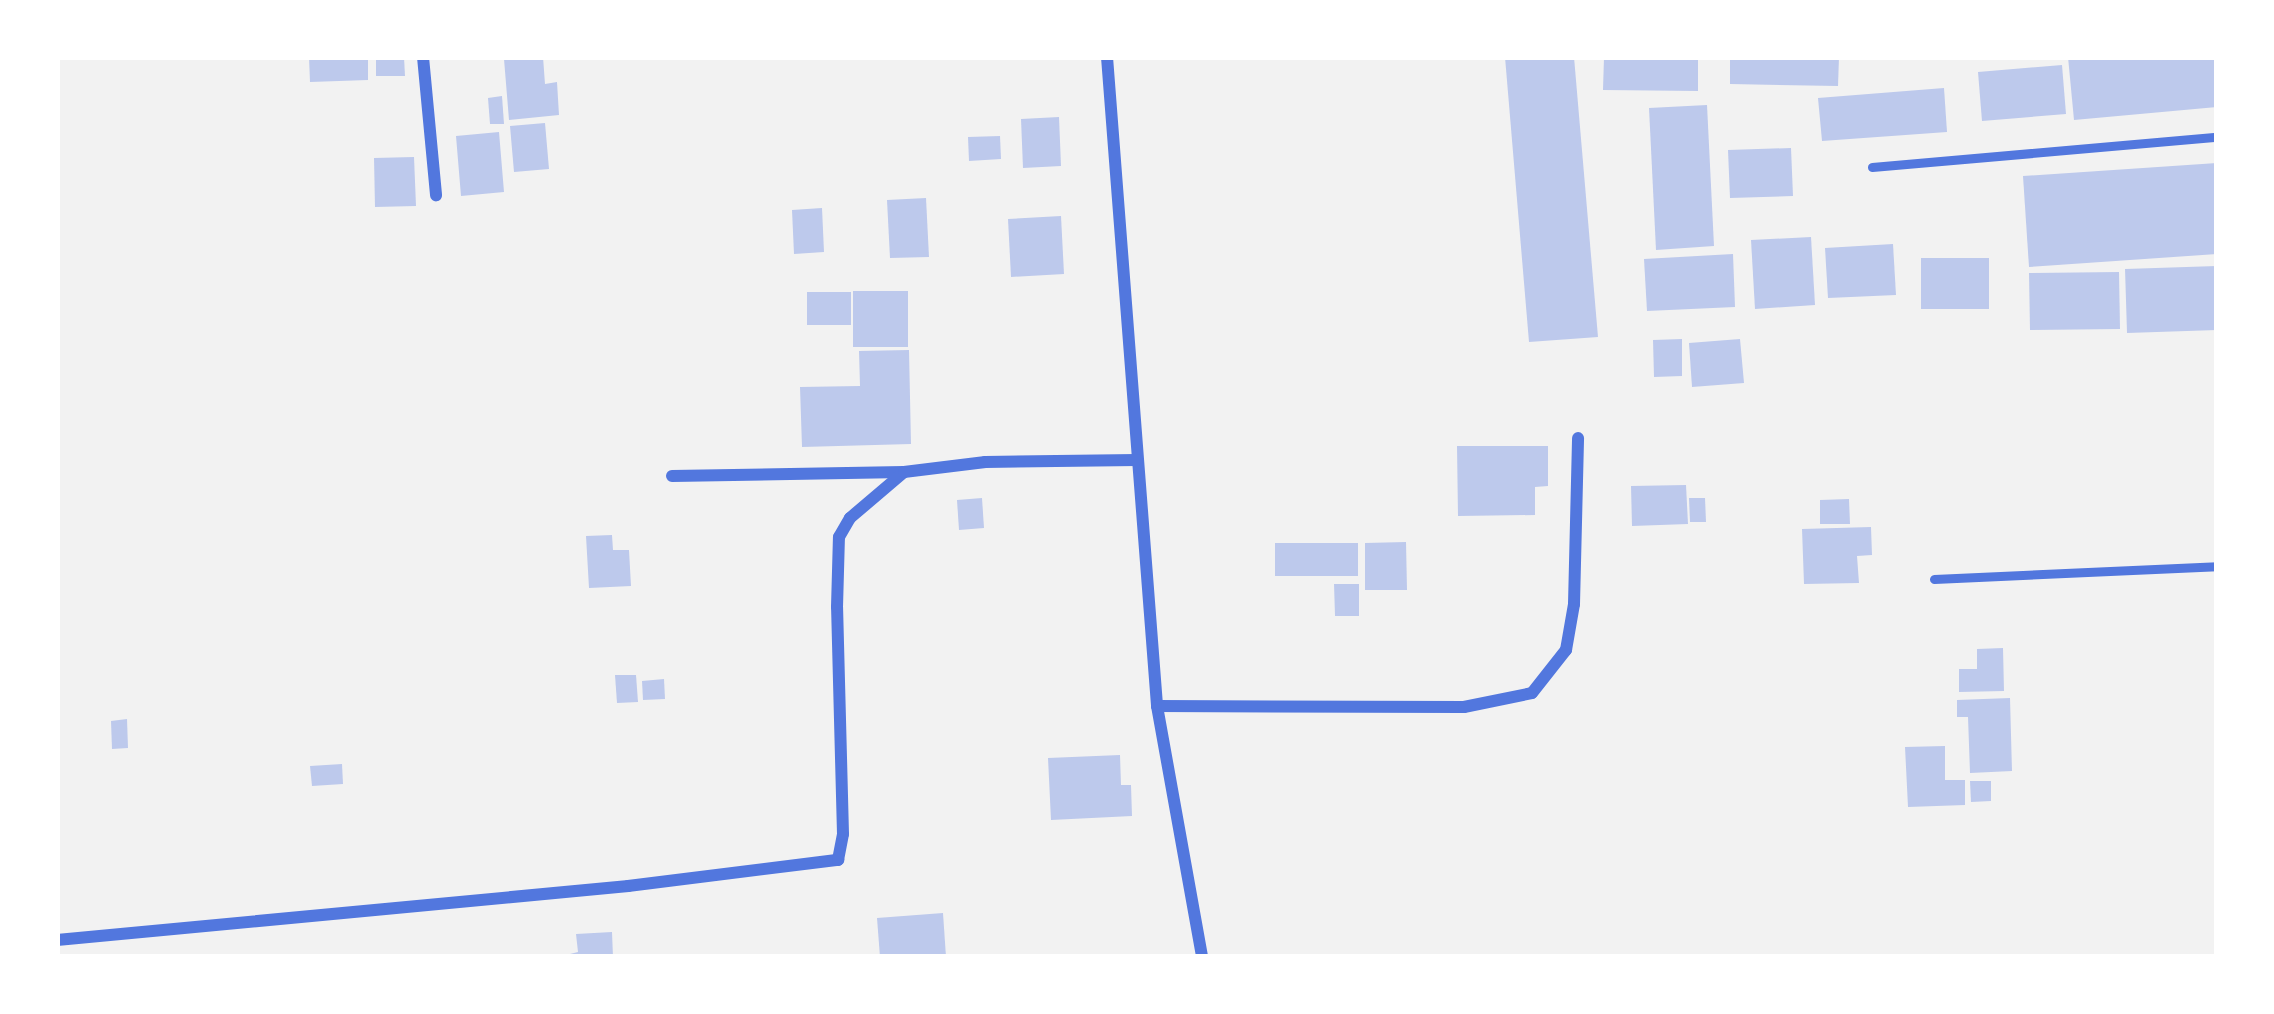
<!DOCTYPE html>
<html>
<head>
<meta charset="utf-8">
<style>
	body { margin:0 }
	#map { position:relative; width:2274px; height:1014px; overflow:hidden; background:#f2f2f2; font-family:"Fira Sans Condensed",sans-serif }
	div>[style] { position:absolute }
	.building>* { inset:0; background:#bdc9ec }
	.service>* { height:9px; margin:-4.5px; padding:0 4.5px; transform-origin:4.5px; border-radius:4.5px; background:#5277de }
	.minor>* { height:12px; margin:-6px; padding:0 6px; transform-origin:6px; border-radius:6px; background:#5277de }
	span { translate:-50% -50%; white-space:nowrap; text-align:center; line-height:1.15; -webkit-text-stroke:9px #fff; paint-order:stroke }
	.frame { position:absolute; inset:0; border:60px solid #fff; pointer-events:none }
</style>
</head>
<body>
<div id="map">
	<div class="building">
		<i style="clip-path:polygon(309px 57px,368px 57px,368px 80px,310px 82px)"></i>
		<i style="clip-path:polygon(376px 57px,404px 57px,405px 76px,376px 76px)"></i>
		<i style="clip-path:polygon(543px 57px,545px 84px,557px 82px,559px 115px,509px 120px,504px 59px)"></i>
		<i style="clip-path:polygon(1505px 57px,1574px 57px,1598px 337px,1529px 342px)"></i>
		<i style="clip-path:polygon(1604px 57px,1698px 57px,1698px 91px,1603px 90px)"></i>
		<i style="clip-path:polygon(1730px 57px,1839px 57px,1838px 86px,1730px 84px)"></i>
		<i style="clip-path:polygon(2068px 57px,2217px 57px,2217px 107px,2074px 120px)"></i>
		<i style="clip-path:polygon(2062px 65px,2066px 114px,1982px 121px,1978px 72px)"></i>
		<i style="clip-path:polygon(1944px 88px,1947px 132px,1822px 141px,1818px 98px)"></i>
		<i style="clip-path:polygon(502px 96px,504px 124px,490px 124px,488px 98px)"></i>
		<i style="clip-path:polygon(1707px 105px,1714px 246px,1656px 250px,1649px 108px)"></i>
		<i style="clip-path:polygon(1059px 117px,1061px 166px,1023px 168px,1021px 119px)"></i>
		<i style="clip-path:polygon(545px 123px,549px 169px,514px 172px,510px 126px)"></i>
		<i style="clip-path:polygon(499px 132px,504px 192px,461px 196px,456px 136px)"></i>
		<i style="clip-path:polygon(1000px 136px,1001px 159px,969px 161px,968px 137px)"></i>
		<i style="clip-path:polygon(1791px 148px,1793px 196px,1730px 198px,1728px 150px)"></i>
		<i style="clip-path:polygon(414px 157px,416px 206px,375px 207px,374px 158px)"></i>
		<i style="clip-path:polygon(2217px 163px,2217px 254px,2029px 267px,2023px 176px)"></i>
		<i style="clip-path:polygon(926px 198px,929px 257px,890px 258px,887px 200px)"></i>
		<i style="clip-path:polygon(822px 208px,824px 252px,794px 254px,792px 210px)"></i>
		<i style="clip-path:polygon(1061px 216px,1064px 274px,1011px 277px,1008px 219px)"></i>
		<i style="clip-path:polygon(1811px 237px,1815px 305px,1755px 309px,1751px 240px)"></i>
		<i style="clip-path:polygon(1893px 244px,1896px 295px,1828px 298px,1825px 248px)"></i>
		<i style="clip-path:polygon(1733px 254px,1735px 307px,1647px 311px,1644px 259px)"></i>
		<i style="clip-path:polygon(1921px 258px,1989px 258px,1989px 309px,1921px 309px)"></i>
		<i style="clip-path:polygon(2217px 266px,2217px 330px,2127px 333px,2125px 269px)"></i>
		<i style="clip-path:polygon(2119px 272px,2120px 329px,2030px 330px,2029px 273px)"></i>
		<i style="clip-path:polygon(853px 291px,908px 291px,908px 347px,853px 347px)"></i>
		<i style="clip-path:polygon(807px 292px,851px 292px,851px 325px,807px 325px)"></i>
		<i style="clip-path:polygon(1682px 339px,1682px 376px,1654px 377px,1653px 340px)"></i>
		<i style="clip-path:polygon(1740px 339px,1744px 383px,1692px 387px,1689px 343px)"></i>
		<i style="clip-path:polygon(909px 350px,911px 444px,802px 447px,800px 387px,860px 386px,859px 351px)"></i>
		<i style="clip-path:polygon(1457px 446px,1548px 446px,1548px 486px,1535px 487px,1535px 515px,1458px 516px)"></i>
		<i style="clip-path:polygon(1686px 485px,1688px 524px,1632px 526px,1631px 486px)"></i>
		<i style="clip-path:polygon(982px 498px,984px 528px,959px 530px,957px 500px)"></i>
		<i style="clip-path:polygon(1689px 498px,1705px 498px,1706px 522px,1690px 522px)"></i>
		<i style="clip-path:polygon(1849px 499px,1850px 524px,1820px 524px,1820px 500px)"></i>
		<i style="clip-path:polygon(1871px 527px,1872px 555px,1857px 556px,1859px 583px,1804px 584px,1802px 529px)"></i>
		<i style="clip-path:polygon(612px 535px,613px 550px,629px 550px,631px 586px,589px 588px,586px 536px)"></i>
		<i style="clip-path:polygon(1406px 542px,1407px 590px,1365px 590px,1365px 543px)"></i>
		<i style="clip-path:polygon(1275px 543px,1358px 543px,1358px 576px,1275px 576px)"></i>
		<i style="clip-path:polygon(1334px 584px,1359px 584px,1359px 616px,1335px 616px)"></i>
		<i style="clip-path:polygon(2003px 648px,2004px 691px,1959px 692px,1959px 669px,1977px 669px,1977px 649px)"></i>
		<i style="clip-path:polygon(615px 675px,636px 675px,638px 702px,617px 703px)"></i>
		<i style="clip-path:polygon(664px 679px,665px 699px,643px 700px,642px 681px)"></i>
		<i style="clip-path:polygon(2010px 698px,2012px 771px,1970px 773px,1968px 717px,1957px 717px,1957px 700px)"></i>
		<i style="clip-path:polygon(127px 719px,128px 748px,112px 749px,111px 721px)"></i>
		<i style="clip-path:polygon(1945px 746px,1945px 780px,1965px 780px,1965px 805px,1908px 807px,1905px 747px)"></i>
		<i style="clip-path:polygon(1120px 755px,1121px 785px,1131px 785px,1132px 816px,1051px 820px,1048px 758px)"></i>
		<i style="clip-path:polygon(342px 764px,343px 784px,312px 786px,310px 766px)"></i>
		<i style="clip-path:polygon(1970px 781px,1991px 781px,1991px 801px,1971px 802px)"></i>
		<i style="clip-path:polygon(943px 913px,946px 957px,880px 957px,877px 918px)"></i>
		<i style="clip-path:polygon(612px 932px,613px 957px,558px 957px,578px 952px,576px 934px)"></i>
	</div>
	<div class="service">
		<i style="left:1872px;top:167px;width:346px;rotate:-5deg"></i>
		<i style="left:1934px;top:579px;width:283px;rotate:-2.6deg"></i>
	</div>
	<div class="minor">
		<i style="left:423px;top:57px;width:139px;rotate:84.6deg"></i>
		<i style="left:1107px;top:57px;width:651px;rotate:85.59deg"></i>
		<i style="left:1157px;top:706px;width:255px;rotate:79.8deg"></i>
		<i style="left:672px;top:476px;width:232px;rotate:-1deg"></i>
		<i style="left:1157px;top:706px;width:307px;rotate:0.2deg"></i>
		<i style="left:1464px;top:707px;width:69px;rotate:-11.6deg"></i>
		<i style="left:1532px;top:693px;width:55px;rotate:-51.7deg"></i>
		<i style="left:1566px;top:650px;width:47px;rotate:-80.1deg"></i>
		<i style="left:1574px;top:604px;width:166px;rotate:-88.6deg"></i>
		<i style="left:57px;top:940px;width:574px;rotate:-5.4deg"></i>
		<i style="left:628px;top:886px;width:212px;rotate:-7.1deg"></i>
		<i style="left:838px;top:860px;width:26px;rotate:-79deg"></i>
		<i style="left:843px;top:834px;width:227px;rotate:-91.5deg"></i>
		<i style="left:837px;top:607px;width:70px;rotate:-88.4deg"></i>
		<i style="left:839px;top:537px;width:22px;rotate:-60deg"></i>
		<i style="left:850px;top:518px;width:71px;rotate:-40.4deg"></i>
		<i style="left:904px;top:472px;width:82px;rotate:-7deg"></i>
		<i style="left:985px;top:462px;width:152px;rotate:-0.8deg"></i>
	</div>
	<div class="frame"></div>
</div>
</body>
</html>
